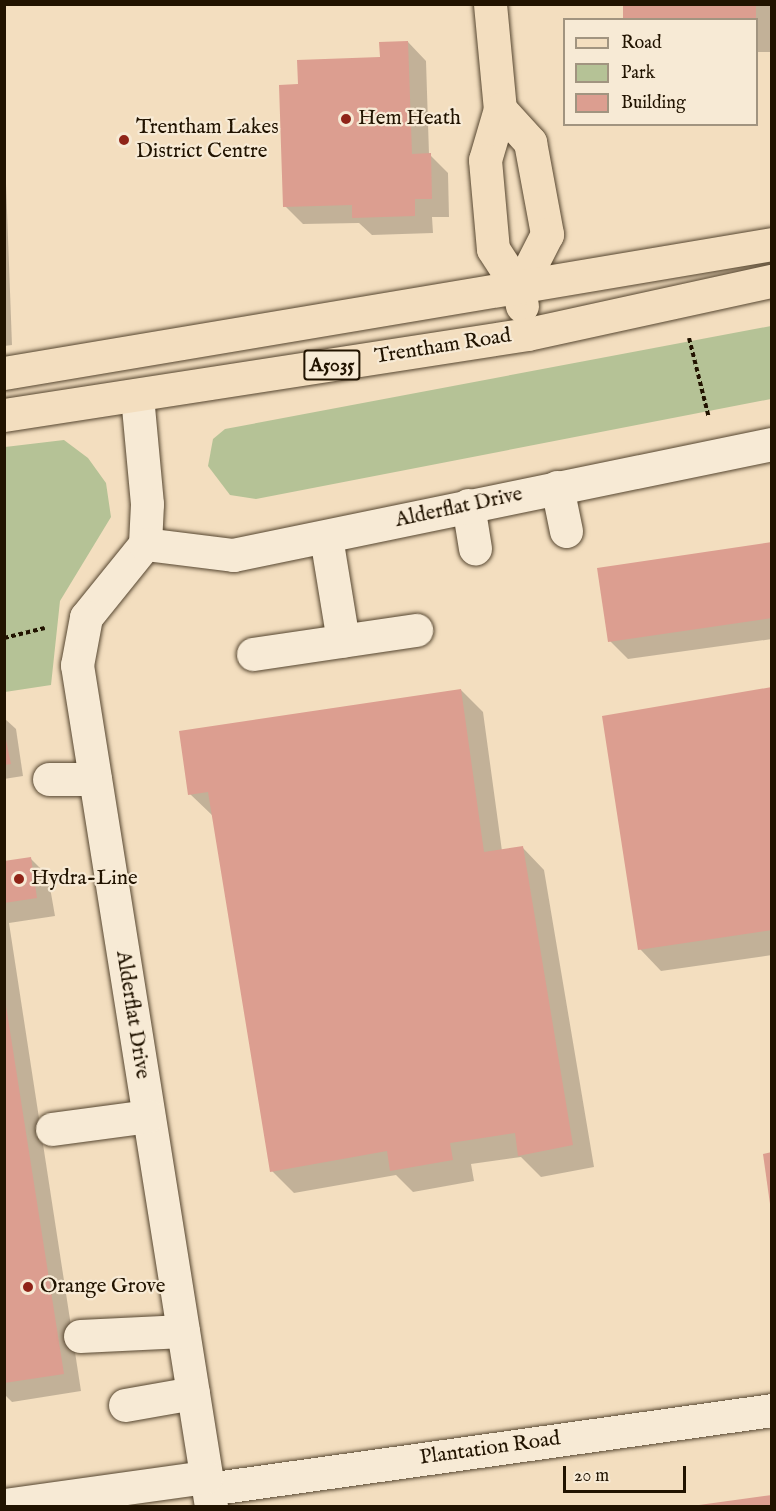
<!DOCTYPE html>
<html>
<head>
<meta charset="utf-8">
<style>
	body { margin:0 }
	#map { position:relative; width:776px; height:1511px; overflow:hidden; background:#f3debf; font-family:"IM FELL English",serif }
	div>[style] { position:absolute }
	.green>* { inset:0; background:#b5c296 }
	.shadow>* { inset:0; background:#0003 }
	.building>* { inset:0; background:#dc9e90 }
	.path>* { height:4px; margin-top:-2px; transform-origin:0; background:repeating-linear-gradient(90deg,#211300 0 4.5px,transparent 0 7.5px) }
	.roads { filter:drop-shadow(0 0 2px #564630) drop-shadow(0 0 2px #564630) }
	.minor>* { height:33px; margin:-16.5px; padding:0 16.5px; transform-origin:16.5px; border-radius:16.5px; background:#f7ead5 }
	.major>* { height:33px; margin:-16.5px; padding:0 16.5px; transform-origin:16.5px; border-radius:16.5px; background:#f3debf }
	.dots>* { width:16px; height:16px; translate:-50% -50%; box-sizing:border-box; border:3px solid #f7ead5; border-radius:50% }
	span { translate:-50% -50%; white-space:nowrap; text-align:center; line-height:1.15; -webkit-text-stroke:4.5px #f7ead5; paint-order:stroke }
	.shield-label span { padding:2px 4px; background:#f7ead5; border:2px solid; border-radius:4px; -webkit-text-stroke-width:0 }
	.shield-label { font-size:20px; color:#211300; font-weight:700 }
	.poi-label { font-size:21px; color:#211300 }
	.left { translate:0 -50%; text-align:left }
	.street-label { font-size:21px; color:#211300 }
	.frame { position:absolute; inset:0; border:6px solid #211300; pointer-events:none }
	.legend { position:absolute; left:563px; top:18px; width:195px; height:108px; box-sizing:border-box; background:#f7ead5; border:2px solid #a19480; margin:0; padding:8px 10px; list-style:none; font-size:18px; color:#211300 }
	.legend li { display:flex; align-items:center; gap:12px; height:30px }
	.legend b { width:30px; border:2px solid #a19480 }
	.scale { position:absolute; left:563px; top:1466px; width:123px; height:27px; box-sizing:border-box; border:3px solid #211300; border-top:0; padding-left:8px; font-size:18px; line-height:21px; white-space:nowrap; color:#211300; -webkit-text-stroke:4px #f7ead5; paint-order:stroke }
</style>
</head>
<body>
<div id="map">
	<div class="green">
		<i style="clip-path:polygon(771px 326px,771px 399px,256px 499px,230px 495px,208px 466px,213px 439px,225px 429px)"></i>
		<i style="clip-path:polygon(64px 440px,88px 458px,106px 483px,111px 517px,60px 601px,51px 685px,5px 692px,5px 447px)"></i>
	</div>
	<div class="shadow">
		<i style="clip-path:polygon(625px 4px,772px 4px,772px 52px,756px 52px,756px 20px,625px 20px)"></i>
		<i style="clip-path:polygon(408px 42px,426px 61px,429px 154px,448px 173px,449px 217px,432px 217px,433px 233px,372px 235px,359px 223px,303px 224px,285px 206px,299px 86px,381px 58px)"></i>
		<i style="clip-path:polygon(4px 130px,12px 345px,4px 346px)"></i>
		<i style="clip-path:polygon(772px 544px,772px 639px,628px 659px,610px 641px)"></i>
		<i style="clip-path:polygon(772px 689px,772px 955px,661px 971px,640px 949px)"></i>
		<i style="clip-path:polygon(461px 690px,483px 712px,502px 851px,523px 848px,544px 870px,594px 1167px,541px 1177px,521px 1157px,471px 1164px,474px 1181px,413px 1192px,396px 1175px,294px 1193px,272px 1171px,213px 816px,190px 794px)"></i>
		<i style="clip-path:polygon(4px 718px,16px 729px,23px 776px,4px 779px)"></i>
		<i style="clip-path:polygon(30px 858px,48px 876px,55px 916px,9px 923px,81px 1391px,12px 1402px,4px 1394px,4px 862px)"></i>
		<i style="clip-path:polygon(772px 1496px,772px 1506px,700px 1506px)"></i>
	</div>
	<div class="building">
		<i style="clip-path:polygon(623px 4px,756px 4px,756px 20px,623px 20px)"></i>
		<i style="clip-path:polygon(408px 41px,412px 154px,431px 153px,432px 199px,415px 199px,415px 216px,352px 218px,352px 205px,283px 207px,279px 85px,298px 84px,297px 60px,380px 57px,379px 42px)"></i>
		<i style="clip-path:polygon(772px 542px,772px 618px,608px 642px,597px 568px)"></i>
		<i style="clip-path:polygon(772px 687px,772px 930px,638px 950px,602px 716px)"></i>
		<i style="clip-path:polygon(461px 689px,484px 852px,523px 846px,573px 1145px,518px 1156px,515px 1133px,450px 1143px,453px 1160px,390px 1171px,387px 1151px,270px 1172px,208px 792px,188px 795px,179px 731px)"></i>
		<i style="clip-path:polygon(4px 731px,11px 764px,4px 765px)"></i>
		<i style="clip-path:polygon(31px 857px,37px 898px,4px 903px,4px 861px)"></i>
		<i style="clip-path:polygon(4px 993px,64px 1374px,4px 1383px)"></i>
		<i style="clip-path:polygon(772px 1152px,772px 1203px,770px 1204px,763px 1154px)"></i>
		<i style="clip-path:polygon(772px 1495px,772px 1506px,699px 1506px,699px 1505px)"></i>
	</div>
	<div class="path">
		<i style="left:689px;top:338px;width:82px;rotate:76deg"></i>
		<i style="left:4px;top:638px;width:42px;rotate:-13.7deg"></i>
	</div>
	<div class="roads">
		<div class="minor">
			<i style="left:137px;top:396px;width:108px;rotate:84.7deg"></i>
			<i style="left:147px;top:504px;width:40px;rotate:92.9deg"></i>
			<i style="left:145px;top:544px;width:94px;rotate:128.9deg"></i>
			<i style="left:86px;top:617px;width:49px;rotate:100.6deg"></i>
			<i style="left:77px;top:665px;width:852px;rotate:80.95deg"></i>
			<i style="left:557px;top:487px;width:45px;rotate:78.4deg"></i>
			<i style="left:468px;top:505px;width:44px;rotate:80.8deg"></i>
			<i style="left:326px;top:537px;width:105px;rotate:80.7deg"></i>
			<i style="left:145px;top:544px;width:89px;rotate:7.1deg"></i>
			<i style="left:233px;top:555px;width:550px;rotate:-11.64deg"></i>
			<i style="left:253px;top:654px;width:165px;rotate:-8.4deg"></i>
			<i style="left:49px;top:779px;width:46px"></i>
			<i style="left:52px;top:1129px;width:97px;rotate:-7.7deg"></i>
			<i style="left:80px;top:1336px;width:103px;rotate:-2.8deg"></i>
			<i style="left:125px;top:1405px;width:69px;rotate:-10deg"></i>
			<i style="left:208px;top:1489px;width:570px;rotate:-7.97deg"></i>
			<i style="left:4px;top:1505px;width:204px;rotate:-7.9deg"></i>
		</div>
		<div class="major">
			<i style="left:490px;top:4px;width:105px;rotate:84.6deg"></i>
			<i style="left:500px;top:109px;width:53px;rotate:106.4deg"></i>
			<i style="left:485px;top:160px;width:89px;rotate:84.9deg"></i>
			<i style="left:493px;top:249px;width:48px;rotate:57deg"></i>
			<i style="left:519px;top:289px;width:17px;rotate:80deg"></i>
			<i style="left:500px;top:109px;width:45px;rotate:47.7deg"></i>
			<i style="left:530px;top:142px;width:94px;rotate:79.5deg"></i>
			<i style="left:547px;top:234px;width:62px;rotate:117deg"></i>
			<i style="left:4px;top:373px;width:779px;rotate:-9.53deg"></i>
			<i style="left:4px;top:415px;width:530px;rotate:-8.79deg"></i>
			<i style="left:528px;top:334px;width:250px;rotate:-12.3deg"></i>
		</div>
	</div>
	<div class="dots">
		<i style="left:346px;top:119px;background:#8f2418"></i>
		<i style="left:124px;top:140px;background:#8f2418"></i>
		<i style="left:19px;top:879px;background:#8f2418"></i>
		<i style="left:28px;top:1287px;background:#8f2418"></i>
	</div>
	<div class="shield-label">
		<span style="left:332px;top:365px">A5035</span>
	</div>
	<div class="poi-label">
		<span class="left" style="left:358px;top:119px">Hem Heath</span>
		<span class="left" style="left:136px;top:140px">Trentham Lakes<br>District Centre</span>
		<span class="left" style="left:31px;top:879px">Hydra-Line</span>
		<span class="left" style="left:40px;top:1287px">Orange Grove</span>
	</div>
	<div class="street-label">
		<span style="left:443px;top:347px;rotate:-9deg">Trentham Road</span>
		<span style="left:459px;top:508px;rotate:-12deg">Alderflat Drive</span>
		<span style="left:132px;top:1015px;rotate:81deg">Alderflat Drive</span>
		<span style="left:490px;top:1449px;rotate:-8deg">Plantation Road</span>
	</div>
	<div class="frame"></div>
	<ul class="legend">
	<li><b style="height:8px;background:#f3debf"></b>Road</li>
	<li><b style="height:16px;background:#b5c296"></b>Park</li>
	<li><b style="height:16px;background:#dc9e90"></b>Building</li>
	</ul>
	<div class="scale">20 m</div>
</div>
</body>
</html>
